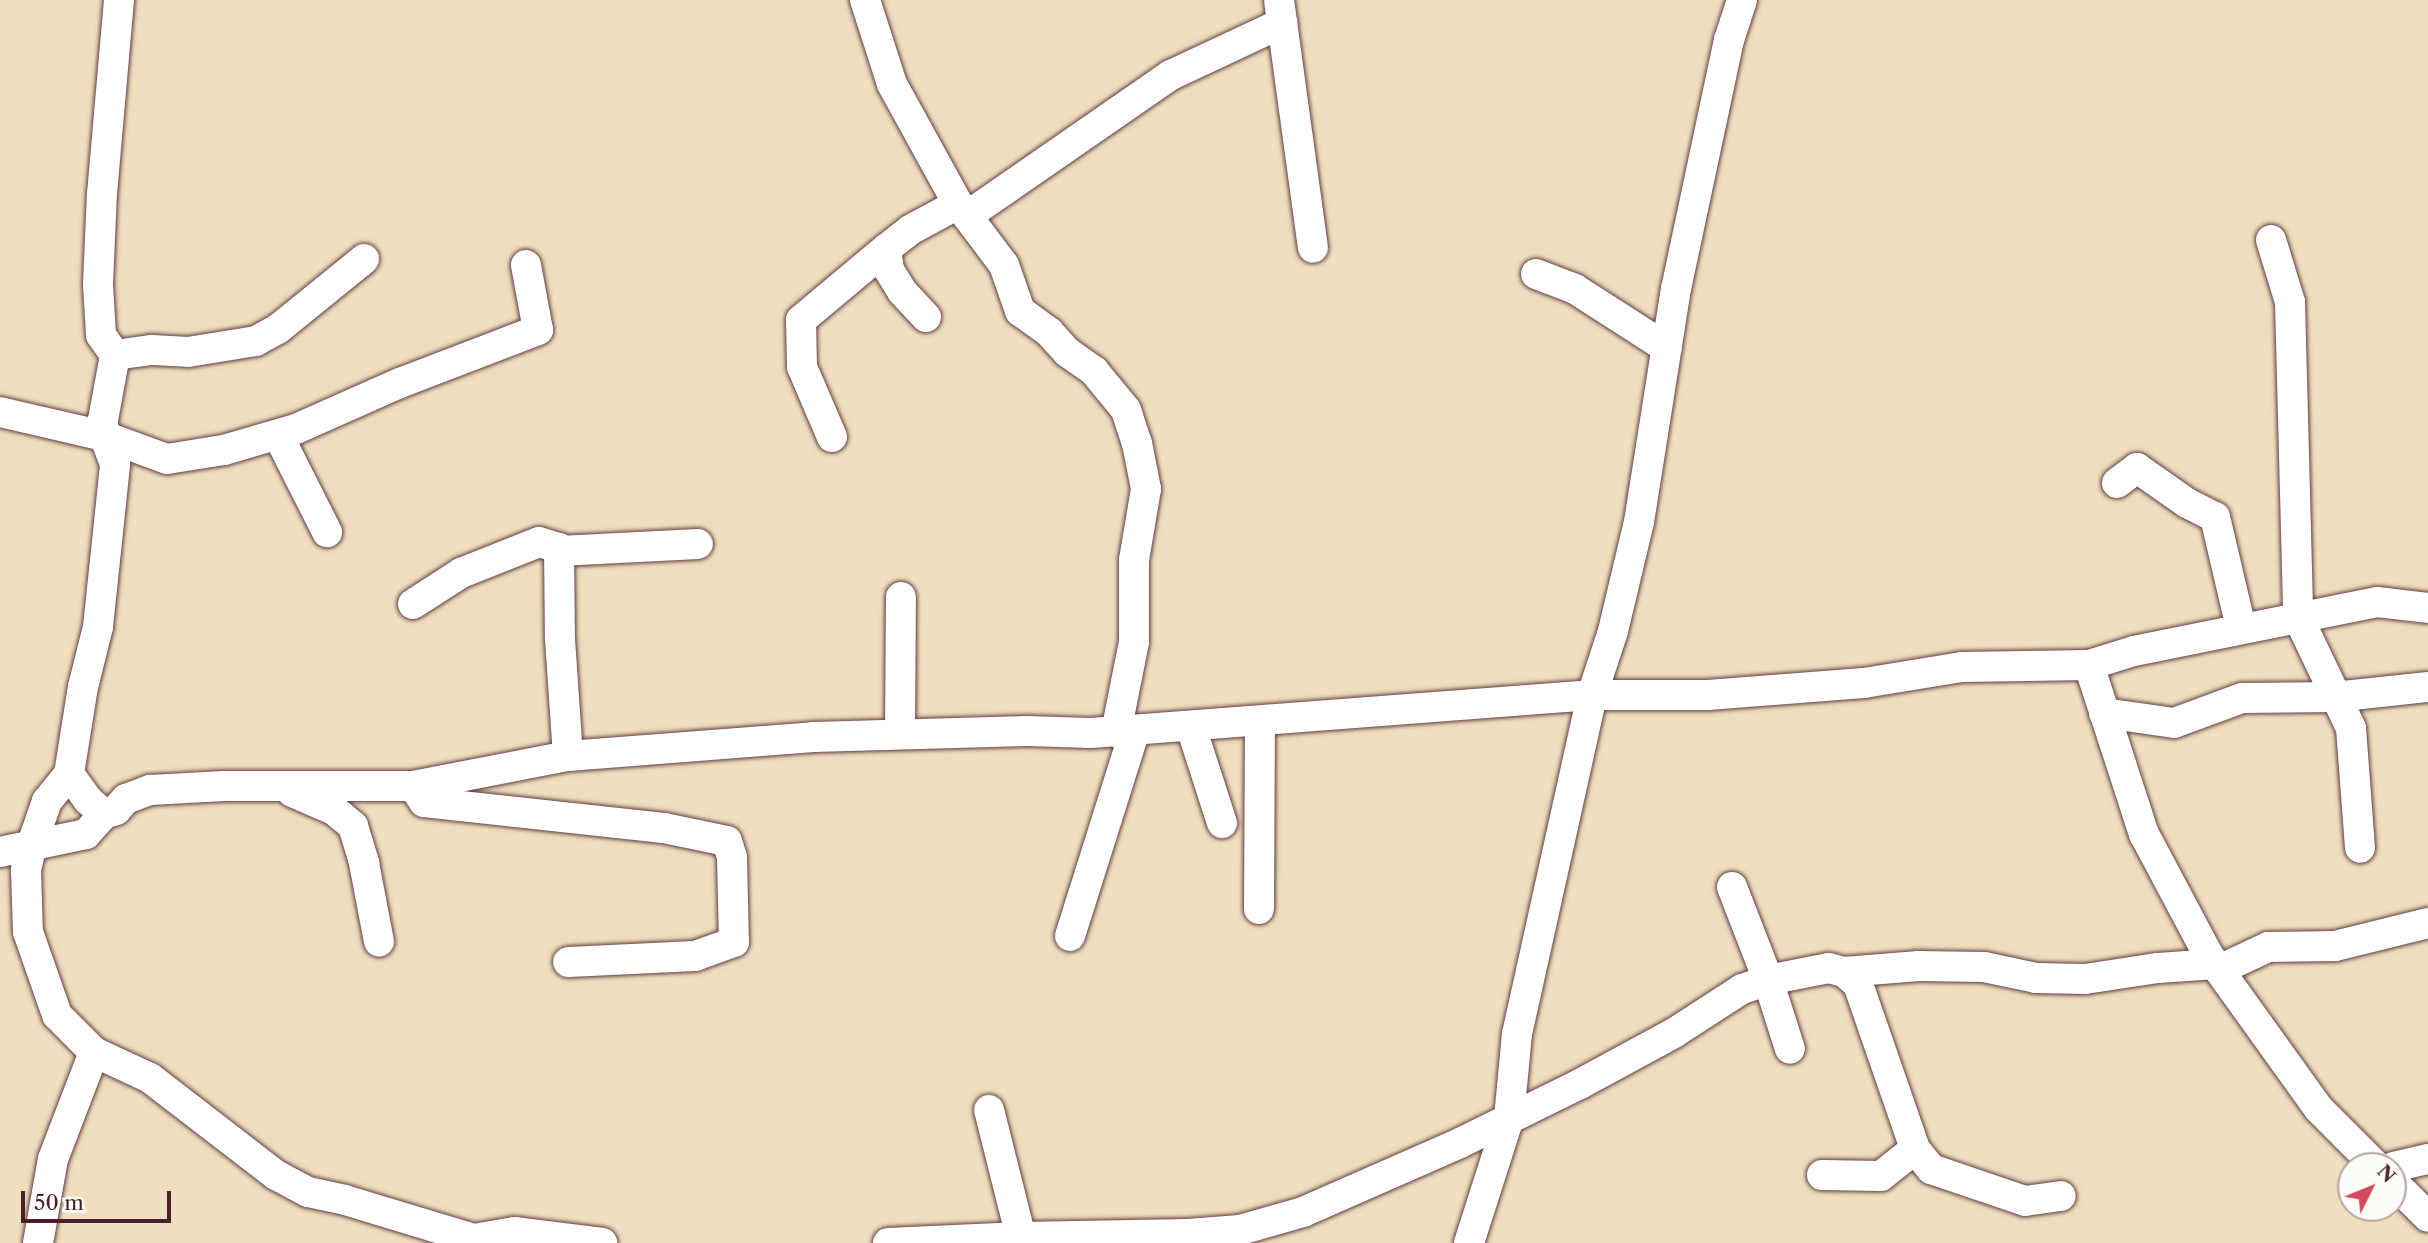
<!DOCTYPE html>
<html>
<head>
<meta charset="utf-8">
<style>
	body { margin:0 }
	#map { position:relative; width:2428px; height:1243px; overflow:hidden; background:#efdfbe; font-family:"Libre Caslon Text",serif }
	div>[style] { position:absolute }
	.roads { filter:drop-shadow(0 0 2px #633c41) drop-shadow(0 0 2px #633c41) }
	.minor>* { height:30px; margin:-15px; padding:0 15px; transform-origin:15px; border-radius:15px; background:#fff }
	span { translate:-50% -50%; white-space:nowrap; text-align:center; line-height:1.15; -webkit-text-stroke:7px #fdfcf7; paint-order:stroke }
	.north { position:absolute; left:2337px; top:1152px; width:70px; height:70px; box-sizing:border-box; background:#fdfcf7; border:2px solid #b5a4a5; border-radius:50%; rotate:47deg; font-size:19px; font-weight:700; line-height:28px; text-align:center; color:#4a1f2b }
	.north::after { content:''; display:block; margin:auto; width:24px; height:32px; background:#d1495b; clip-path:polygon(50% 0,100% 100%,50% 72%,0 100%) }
	.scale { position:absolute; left:21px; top:1191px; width:150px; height:32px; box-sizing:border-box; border:4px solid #4a1f2b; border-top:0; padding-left:9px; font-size:21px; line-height:24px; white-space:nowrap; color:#4a1f2b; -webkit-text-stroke:5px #fdfcf7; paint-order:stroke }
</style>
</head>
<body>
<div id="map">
	<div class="roads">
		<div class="minor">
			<i style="left:865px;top:0;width:88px;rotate:72.2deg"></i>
			<i style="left:892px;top:84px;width:137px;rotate:61.2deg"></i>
			<i style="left:958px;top:204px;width:76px;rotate:53deg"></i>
			<i style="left:1004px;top:265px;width:49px;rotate:70.8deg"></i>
			<i style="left:1020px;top:311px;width:36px;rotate:36deg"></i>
			<i style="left:1049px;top:332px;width:27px;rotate:48deg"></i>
			<i style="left:1067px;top:352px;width:33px;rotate:35deg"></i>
			<i style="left:1094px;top:371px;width:50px;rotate:50.6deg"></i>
			<i style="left:1126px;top:410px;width:35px;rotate:72deg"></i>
			<i style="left:1137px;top:443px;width:47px;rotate:78.9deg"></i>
			<i style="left:1146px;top:489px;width:72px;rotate:99.6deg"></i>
			<i style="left:1134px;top:560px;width:82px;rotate:90deg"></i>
			<i style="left:1134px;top:642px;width:92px;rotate:101.3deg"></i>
			<i style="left:1279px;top:0;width:250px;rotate:82.2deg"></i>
			<i style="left:967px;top:216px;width:248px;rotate:-34.7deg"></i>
			<i style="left:1171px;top:75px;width:123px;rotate:-25.1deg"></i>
			<i style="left:2271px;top:240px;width:65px;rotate:73deg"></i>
			<i style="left:2290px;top:302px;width:315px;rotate:88.5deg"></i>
			<i style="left:2298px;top:617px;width:123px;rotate:64.5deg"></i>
			<i style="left:2351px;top:728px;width:120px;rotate:85.7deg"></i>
			<i style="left:1536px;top:274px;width:42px;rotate:21deg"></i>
			<i style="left:1575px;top:289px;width:109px;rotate:32.7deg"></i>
			<i style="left:926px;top:317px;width:35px;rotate:-133deg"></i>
			<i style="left:902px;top:291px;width:25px;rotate:-122deg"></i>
			<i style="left:889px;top:270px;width:21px;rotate:-98deg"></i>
			<i style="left:886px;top:249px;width:31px;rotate:-38deg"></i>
			<i style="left:910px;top:230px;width:55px;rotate:-28.4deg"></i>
			<i style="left:115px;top:355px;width:37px;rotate:-8deg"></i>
			<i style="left:152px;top:350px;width:36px;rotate:3deg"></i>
			<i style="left:188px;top:352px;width:69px;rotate:-9.2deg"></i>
			<i style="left:256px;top:341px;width:25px;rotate:-29deg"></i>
			<i style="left:278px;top:329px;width:111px;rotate:-39.1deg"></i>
			<i style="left:0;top:412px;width:107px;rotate:13deg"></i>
			<i style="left:104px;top:436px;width:67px;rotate:20.1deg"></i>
			<i style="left:167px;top:459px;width:58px;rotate:-9deg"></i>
			<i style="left:224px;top:450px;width:75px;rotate:-16.3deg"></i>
			<i style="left:296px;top:429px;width:114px;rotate:-23.9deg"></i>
			<i style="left:400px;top:383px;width:148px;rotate:-21deg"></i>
			<i style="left:538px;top:330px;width:66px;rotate:-100.5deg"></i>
			<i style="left:278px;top:435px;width:109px;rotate:63.2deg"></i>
			<i style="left:832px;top:437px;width:76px;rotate:-113.2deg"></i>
			<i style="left:802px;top:367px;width:47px;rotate:-91.2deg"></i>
			<i style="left:801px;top:320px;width:111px;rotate:-39.9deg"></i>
			<i style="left:2117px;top:483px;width:25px;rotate:-37deg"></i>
			<i style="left:2137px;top:468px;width:61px;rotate:35deg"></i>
			<i style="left:2187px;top:503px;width:31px;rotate:27deg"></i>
			<i style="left:2215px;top:517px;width:114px;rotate:76.8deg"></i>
			<i style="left:559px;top:551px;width:139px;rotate:-2.9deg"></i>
			<i style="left:413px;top:604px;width:57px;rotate:-32.9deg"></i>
			<i style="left:461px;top:573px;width:84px;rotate:-21.7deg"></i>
			<i style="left:539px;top:542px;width:21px;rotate:17deg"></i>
			<i style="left:559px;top:548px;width:91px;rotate:89.4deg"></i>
			<i style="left:560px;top:639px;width:117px;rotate:86.1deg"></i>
			<i style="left:2089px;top:665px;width:178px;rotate:72deg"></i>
			<i style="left:2144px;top:834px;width:138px;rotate:62deg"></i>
			<i style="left:2209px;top:956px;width:188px;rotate:54.3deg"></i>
			<i style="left:2319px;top:1109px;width:81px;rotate:45deg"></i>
			<i style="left:2104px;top:713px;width:71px;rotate:8.1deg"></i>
			<i style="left:2174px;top:723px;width:72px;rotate:-20.2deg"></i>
			<i style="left:2242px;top:698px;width:92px;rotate:-0.6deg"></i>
			<i style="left:2334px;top:697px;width:95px;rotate:-6.1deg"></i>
			<i style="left:1191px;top:727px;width:101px;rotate:72.1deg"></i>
			<i style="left:900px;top:733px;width:136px;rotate:-89.6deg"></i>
			<i style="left:69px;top:774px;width:35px;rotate:129deg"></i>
			<i style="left:47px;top:801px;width:46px;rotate:109.2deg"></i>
			<i style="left:32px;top:844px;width:27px;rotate:103deg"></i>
			<i style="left:26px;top:870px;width:62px;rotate:88.2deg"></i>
			<i style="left:28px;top:932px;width:88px;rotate:70.7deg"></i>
			<i style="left:57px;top:1015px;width:52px;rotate:45deg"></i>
			<i style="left:94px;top:1052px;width:62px;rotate:24.9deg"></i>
			<i style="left:150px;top:1078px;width:159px;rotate:37.6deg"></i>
			<i style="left:276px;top:1175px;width:36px;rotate:28deg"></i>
			<i style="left:308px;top:1192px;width:38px;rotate:12deg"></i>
			<i style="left:345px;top:1200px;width:135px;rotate:16.8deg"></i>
			<i style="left:474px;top:1239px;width:41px;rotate:-9.9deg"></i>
			<i style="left:514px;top:1232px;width:89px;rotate:7.1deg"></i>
			<i style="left:413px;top:786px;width:19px;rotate:55deg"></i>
			<i style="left:424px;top:802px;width:241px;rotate:6.2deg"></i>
			<i style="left:664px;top:828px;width:64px;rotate:11.7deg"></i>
			<i style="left:727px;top:841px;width:17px;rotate:73deg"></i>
			<i style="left:732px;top:857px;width:85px;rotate:88.7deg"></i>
			<i style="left:734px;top:942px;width:41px;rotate:160.3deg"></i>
			<i style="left:695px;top:956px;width:127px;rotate:177.3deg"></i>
			<i style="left:292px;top:792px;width:46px;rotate:23.2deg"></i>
			<i style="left:334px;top:810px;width:25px;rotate:40deg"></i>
			<i style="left:353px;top:826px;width:39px;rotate:73deg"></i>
			<i style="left:364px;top:863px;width:80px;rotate:79.2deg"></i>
			<i style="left:104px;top:814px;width:21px;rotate:-139deg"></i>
			<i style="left:88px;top:800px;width:32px;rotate:-126deg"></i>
			<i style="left:69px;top:774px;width:88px;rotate:-80.9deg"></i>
			<i style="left:83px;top:687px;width:62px;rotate:-76deg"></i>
			<i style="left:98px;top:627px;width:164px;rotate:-84deg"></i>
			<i style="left:115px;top:464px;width:30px;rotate:-111deg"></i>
			<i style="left:104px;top:436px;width:16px;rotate:-94deg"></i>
			<i style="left:103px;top:420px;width:66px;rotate:-79.5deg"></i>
			<i style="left:115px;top:355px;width:24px;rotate:-125deg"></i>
			<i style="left:101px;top:335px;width:51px;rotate:-93.4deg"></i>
			<i style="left:98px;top:284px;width:90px;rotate:-87.5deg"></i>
			<i style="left:102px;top:194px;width:195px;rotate:-85deg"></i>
			<i style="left:0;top:852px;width:88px;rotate:-11.8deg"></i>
			<i style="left:86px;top:834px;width:27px;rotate:-48deg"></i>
			<i style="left:104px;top:814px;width:13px;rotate:-18deg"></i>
			<i style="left:116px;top:810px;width:15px;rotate:-48deg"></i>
			<i style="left:126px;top:799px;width:26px;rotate:-21deg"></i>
			<i style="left:150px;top:790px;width:74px;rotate:-3.1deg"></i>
			<i style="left:224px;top:786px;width:189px"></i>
			<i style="left:413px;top:786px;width:158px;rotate:-11deg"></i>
			<i style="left:568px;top:756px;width:246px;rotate:-4.4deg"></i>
			<i style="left:813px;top:737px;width:214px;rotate:-1.6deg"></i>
			<i style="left:1027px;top:731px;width:64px;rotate:1.8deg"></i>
			<i style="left:1091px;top:733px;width:502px;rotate:-4.34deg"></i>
			<i style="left:1592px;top:695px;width:116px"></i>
			<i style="left:1708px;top:695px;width:156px;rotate:-4.4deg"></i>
			<i style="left:1864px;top:683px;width:99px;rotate:-9.3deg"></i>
			<i style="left:1962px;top:667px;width:127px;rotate:-0.9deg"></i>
			<i style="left:2089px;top:665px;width:47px;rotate:-17.3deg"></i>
			<i style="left:2134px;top:651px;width:248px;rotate:-11.4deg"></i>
			<i style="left:2377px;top:602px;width:51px;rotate:6.7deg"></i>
			<i style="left:1732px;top:887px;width:100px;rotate:68.8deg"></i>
			<i style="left:1768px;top:980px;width:72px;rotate:72.3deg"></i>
			<i style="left:1259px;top:909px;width:187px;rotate:-89.7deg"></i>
			<i style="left:1070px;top:936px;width:216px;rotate:-72.5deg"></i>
			<i style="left:2219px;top:970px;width:54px;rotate:-25.1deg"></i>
			<i style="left:2268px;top:947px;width:67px;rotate:-0.9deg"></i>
			<i style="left:2335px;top:946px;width:96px;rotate:-13.9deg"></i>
			<i style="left:1844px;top:972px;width:75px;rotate:-4.6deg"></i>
			<i style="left:1919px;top:966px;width:65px;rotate:0.9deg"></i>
			<i style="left:1984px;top:967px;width:53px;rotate:11.9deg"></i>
			<i style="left:2036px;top:978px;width:49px;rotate:1.2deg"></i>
			<i style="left:2085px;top:979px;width:74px;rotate:-8.6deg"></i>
			<i style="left:2158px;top:968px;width:57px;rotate:-4deg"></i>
			<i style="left:989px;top:1110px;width:131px;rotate:75.9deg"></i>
			<i style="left:2393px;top:1167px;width:36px;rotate:-13deg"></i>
			<i style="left:1822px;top:1175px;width:59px;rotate:1deg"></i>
			<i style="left:1881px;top:1176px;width:43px;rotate:-38.5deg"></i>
			<i style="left:2393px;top:1182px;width:49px;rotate:45deg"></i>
			<i style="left:38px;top:1243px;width:85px;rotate:-79.9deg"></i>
			<i style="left:53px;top:1159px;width:115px;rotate:-69deg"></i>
			<i style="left:888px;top:1243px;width:133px;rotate:-2.6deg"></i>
			<i style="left:1021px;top:1237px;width:167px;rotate:-1deg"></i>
			<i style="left:1188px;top:1234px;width:52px;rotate:-4.4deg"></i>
			<i style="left:1240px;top:1230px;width:66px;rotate:-15.9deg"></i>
			<i style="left:1303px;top:1212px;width:171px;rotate:-23.7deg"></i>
			<i style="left:1460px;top:1143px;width:134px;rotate:-26.2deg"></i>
			<i style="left:1580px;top:1084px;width:107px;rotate:-28.5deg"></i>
			<i style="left:1674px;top:1033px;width:81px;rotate:-32.9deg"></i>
			<i style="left:1742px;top:989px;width:33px;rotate:-18deg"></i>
			<i style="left:1773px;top:979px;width:57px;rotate:-11.1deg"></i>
			<i style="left:1829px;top:968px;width:16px;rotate:15deg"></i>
			<i style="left:1844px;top:972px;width:18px;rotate:41deg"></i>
			<i style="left:1858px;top:984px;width:175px;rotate:70.9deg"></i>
			<i style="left:1915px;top:1149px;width:26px;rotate:51deg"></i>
			<i style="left:1931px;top:1169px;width:99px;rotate:18.8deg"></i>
			<i style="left:2025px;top:1201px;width:36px;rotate:-8deg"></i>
			<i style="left:1469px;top:1243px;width:131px;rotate:-72.3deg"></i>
			<i style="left:1509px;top:1118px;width:84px;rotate:-84.6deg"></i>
			<i style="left:1517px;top:1034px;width:347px;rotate:-77.5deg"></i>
			<i style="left:1592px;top:695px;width:67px;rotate:-71.8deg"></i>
			<i style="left:1613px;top:631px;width:112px;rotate:-76.6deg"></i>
			<i style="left:1639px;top:522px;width:236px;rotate:-81deg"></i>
			<i style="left:1676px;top:289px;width:255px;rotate:-78deg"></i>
			<i style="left:1729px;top:40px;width:42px;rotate:-72deg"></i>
		</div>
	</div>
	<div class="north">N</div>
	<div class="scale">50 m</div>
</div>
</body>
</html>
